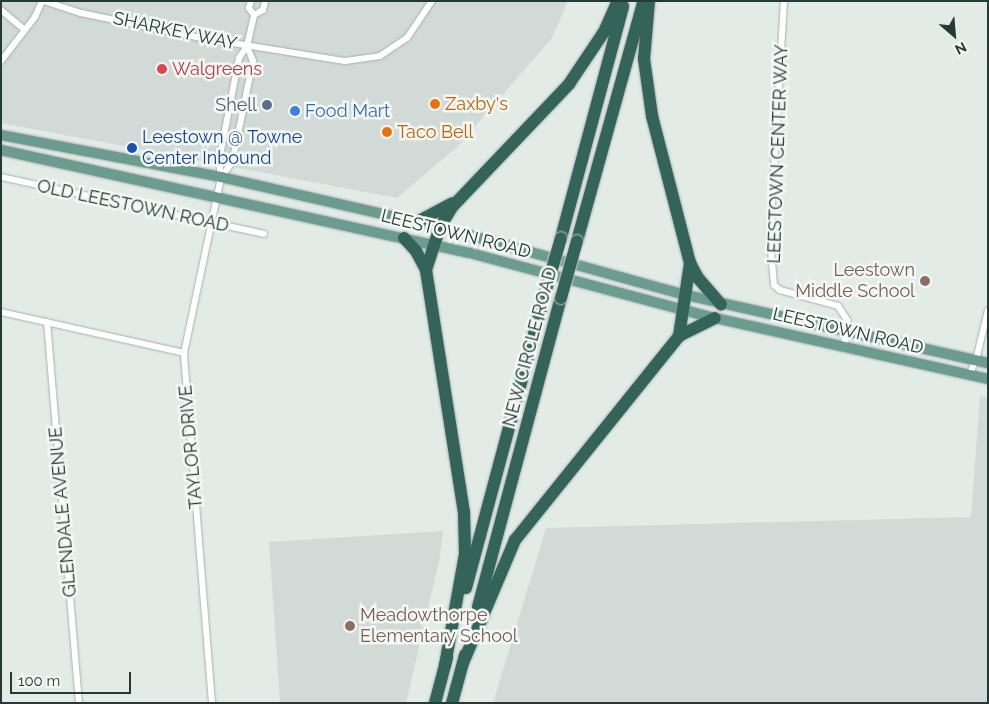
<!DOCTYPE html>
<html>
<head>
<meta charset="utf-8">
<style>
	body { margin:0 }
	#map { position:relative; width:989px; height:704px; overflow:hidden; background:#e3ebe7; font-family:Raleway,sans-serif }
	div>[style] { position:absolute }
	.built>* { inset:0; background:#d1dad6 }
	.roads { filter:drop-shadow(0 0 1px #a6b2ae) drop-shadow(0 0 1px #a6b2ae) }
	.street>* { height:6px; margin:-3px; padding:0 3px; transform-origin:3px; border-radius:3px; background:#fff }
	.primary>* { height:10px; margin:-5px; padding:0 5px; transform-origin:5px; border-radius:5px; background:#6c9b90 }
	.highway>* { height:12px; margin:-6px; padding:0 6px; transform-origin:6px; border-radius:6px; background:#346359 }
	.bridges { filter:drop-shadow(0 0 1px #c2c8c6) drop-shadow(0 0 1px #c2c8c6) }
	.highway-bridge>* { height:12px; margin:-6px; padding:0 6px; transform-origin:6px; border-radius:6px; background:#346359 }
	.dots>* { width:14px; height:14px; translate:-50% -50%; box-sizing:border-box; border:2px solid #f3f8f5; border-radius:50% }
	span { translate:-50% -50%; white-space:nowrap; text-align:center; line-height:1.15; -webkit-text-stroke:5px #f3f8f5; paint-order:stroke }
	.street-label { font-size:18px; color:#243a34 }
	.health-label { font-size:18px; color:#be3a42 }
	.left { translate:0 -50%; text-align:left }
	.food-label { font-size:18px; color:#c56008 }
	.service-label { font-size:18px; color:#4e5e75 }
	.right { translate:-100% -50%; text-align:right }
	.shop-label { font-size:18px; color:#366cbe }
	.transit-label { font-size:18px; color:#164399 }
	.education-label { font-size:18px; color:#785e54 }
	.frame { position:absolute; inset:0; border:2px solid #243a34; pointer-events:none }
	.north { position:absolute; left:929px; top:10px; width:50px; height:50px; -webkit-text-stroke:4px #f3f8f5; paint-order:stroke; rotate:153deg; font-size:14px; font-weight:700; line-height:20px; text-align:center; color:#243a34 }
	.north::after { content:''; display:block; margin:auto; width:18px; height:22px; background:#243a34; clip-path:polygon(50% 0,100% 100%,50% 72%,0 100%) }
	.scale { position:absolute; left:10px; top:672px; width:121px; height:22px; box-sizing:border-box; border:2px solid #243a34; border-top:0; padding-left:6px; font-size:15px; line-height:18px; white-space:nowrap; color:#243a34; -webkit-text-stroke:4px #f3f8f5; paint-order:stroke }
</style>
</head>
<body>
<div id="map">
	<div class="built">
		<i style="clip-path:polygon(1px 1px,568px 1px,552px 38px,457px 147px,397px 198px,1px 123px)"></i>
		<i style="clip-path:polygon(980px 396px,988px 398px,988px 703px,493px 703px,546px 528px,971px 517px)"></i>
		<i style="clip-path:polygon(443px 531px,440px 557px,406px 703px,280px 703px,269px 542px)"></i>
	</div>
	<div class="roads">
		<div class="street">
			<i style="left:44px;top:1px;width:39px;rotate:18deg"></i>
			<i style="left:81px;top:13px;width:123px;rotate:11.8deg"></i>
			<i style="left:201px;top:38px;width:146px;rotate:9.1deg"></i>
			<i style="left:345px;top:61px;width:35px;rotate:-8deg"></i>
			<i style="left:380px;top:56px;width:32px;rotate:-34deg"></i>
			<i style="left:407px;top:38px;width:45px;rotate:-56deg"></i>
			<i style="left:784px;top:1px;width:238px;rotate:93.4deg"></i>
			<i style="left:770px;top:239px;width:46px;rotate:85deg"></i>
			<i style="left:774px;top:285px;width:8px;rotate:40deg"></i>
			<i style="left:780px;top:290px;width:60px;rotate:15.4deg"></i>
			<i style="left:838px;top:306px;width:17px;rotate:57deg"></i>
			<i style="left:847px;top:320px;width:27px;rotate:96deg"></i>
			<i style="left:1px;top:10px;width:31px;rotate:40deg"></i>
			<i style="left:254px;top:15px;width:10px;rotate:-29deg"></i>
			<i style="left:263px;top:10px;width:9px;rotate:-77deg"></i>
			<i style="left:247px;top:46px;width:16px;rotate:68deg"></i>
			<i style="left:253px;top:61px;width:104px;rotate:101.6deg"></i>
			<i style="left:232px;top:163px;width:18px;rotate:128deg"></i>
			<i style="left:221px;top:177px;width:16px;rotate:-97deg"></i>
			<i style="left:219px;top:161px;width:105px;rotate:-79deg"></i>
			<i style="left:239px;top:58px;width:14px;rotate:-56deg"></i>
			<i style="left:247px;top:46px;width:32px;rotate:-77deg"></i>
			<i style="left:254px;top:15px;width:9px;rotate:-126deg"></i>
			<i style="left:249px;top:8px;width:7px;rotate:-74deg"></i>
			<i style="left:1px;top:61px;width:56px;rotate:-52.3deg"></i>
			<i style="left:35px;top:17px;width:17px;rotate:-66deg"></i>
			<i style="left:1px;top:177px;width:269px;rotate:12.2deg"></i>
			<i style="left:1px;top:312px;width:188px;rotate:12.6deg"></i>
			<i style="left:47px;top:322px;width:382px;rotate:85.2deg"></i>
			<i style="left:969px;top:375px;width:17px;rotate:-65deg"></i>
			<i style="left:976px;top:360px;width:51px;rotate:-76.5deg"></i>
			<i style="left:212px;top:703px;width:351px;rotate:-94.6deg"></i>
			<i style="left:184px;top:353px;width:180px;rotate:-78.1deg"></i>
		</div>
		<div class="primary">
			<i style="left:1px;top:135px;width:224px;rotate:10.8deg"></i>
			<i style="left:221px;top:177px;width:225px;rotate:12.9deg"></i>
			<i style="left:440px;top:227px;width:255px;rotate:15.5deg"></i>
			<i style="left:686px;top:295px;width:310px;rotate:12.7deg"></i>
			<i style="left:1px;top:150px;width:480px;rotate:12.4deg"></i>
			<i style="left:470px;top:253px;width:253px;rotate:14.9deg"></i>
			<i style="left:715px;top:318px;width:280px;rotate:12.6deg"></i>
		</div>
		<div class="highway">
			<i style="left:649px;top:1px;width:58px;rotate:94.9deg"></i>
			<i style="left:644px;top:59px;width:58px;rotate:82deg"></i>
			<i style="left:652px;top:116px;width:152px;rotate:75.5deg"></i>
			<i style="left:690px;top:263px;width:17px;rotate:62deg"></i>
			<i style="left:698px;top:278px;width:35px;rotate:49deg"></i>
			<i style="left:417px;top:222px;width:40px;rotate:-28deg"></i>
			<i style="left:404px;top:238px;width:18px;rotate:47deg"></i>
			<i style="left:416px;top:251px;width:21px;rotate:62deg"></i>
			<i style="left:426px;top:270px;width:245px;rotate:81.1deg"></i>
			<i style="left:464px;top:512px;width:42px;rotate:88.6deg"></i>
			<i style="left:465px;top:554px;width:113px;rotate:100.2deg"></i>
			<i style="left:561px;top:238px;width:240px;rotate:-75deg"></i>
			<i style="left:577px;top:241px;width:247px;rotate:-74.5deg"></i>
			<i style="left:426px;top:270px;width:45px;rotate:-72deg"></i>
			<i style="left:440px;top:227px;width:23px;rotate:-59deg"></i>
			<i style="left:452px;top:207px;width:170px;rotate:-46.4deg"></i>
			<i style="left:569px;top:84px;width:63px;rotate:-56.1deg"></i>
			<i style="left:604px;top:32px;width:34px;rotate:-66deg"></i>
			<i style="left:679px;top:336px;width:40px;rotate:-26.6deg"></i>
			<i style="left:466px;top:588px;width:305px;rotate:-75deg"></i>
			<i style="left:478px;top:607px;width:320px;rotate:-75deg"></i>
			<i style="left:463px;top:663px;width:134px;rotate:-67.1deg"></i>
			<i style="left:515px;top:540px;width:262px;rotate:-51.2deg"></i>
			<i style="left:679px;top:336px;width:74px;rotate:-81.4deg"></i>
			<i style="left:435px;top:703px;width:47px;rotate:-75.1deg"></i>
			<i style="left:452px;top:703px;width:50px;rotate:-74.8deg"></i>
		</div>
	</div>
	<div class="bridges">
		<div class="highway-bridge">
			<i style="left:545px;top:293px;width:57px;rotate:-73.8deg"></i>
			<i style="left:561px;top:298px;width:59px;rotate:-74.3deg"></i>
		</div>
	</div>
	<div class="dots">
		<i style="left:162px;top:69px;background:#e0444e"></i>
		<i style="left:435px;top:104px;background:#e8710a"></i>
		<i style="left:267px;top:105px;background:#5c6f8a"></i>
		<i style="left:295px;top:111px;background:#3f7fe0"></i>
		<i style="left:387px;top:132px;background:#e8710a"></i>
		<i style="left:132px;top:148px;background:#1a4fb4"></i>
		<i style="left:925px;top:281px;background:#8d6e63"></i>
		<i style="left:350px;top:626px;background:#8d6e63"></i>
	</div>
	<div class="street-label">
		<span style="left:175px;top:31px;rotate:12deg">SHARKEY WAY</span>
		<span style="left:778px;top:154px;rotate:-88deg">LEESTOWN CENTER WAY</span>
		<span style="left:133px;top:206px;rotate:12deg">OLD LEESTOWN ROAD</span>
		<span style="left:456px;top:234px;rotate:14deg">LEESTOWN ROAD</span>
		<span style="left:848px;top:331px;rotate:13deg">LEESTOWN ROAD</span>
		<span style="left:530px;top:347px;rotate:-75deg">NEW CIRCLE ROAD</span>
		<span style="left:191px;top:447px;rotate:-95deg">TAYLOR DRIVE</span>
		<span style="left:63px;top:512px;rotate:-95deg">GLENDALE AVENUE</span>
	</div>
	<div class="health-label">
		<span class="left" style="left:172px;top:69px">Walgreens</span>
	</div>
	<div class="food-label">
		<span class="left" style="left:445px;top:104px">Zaxby's</span>
		<span class="left" style="left:397px;top:132px">Taco Bell</span>
	</div>
	<div class="service-label">
		<span class="right" style="left:257px;top:105px">Shell</span>
	</div>
	<div class="shop-label">
		<span class="left" style="left:305px;top:111px">Food Mart</span>
	</div>
	<div class="transit-label">
		<span class="left" style="left:142px;top:148px">Leestown @ Towne<br>Center Inbound</span>
	</div>
	<div class="education-label">
		<span class="right" style="left:915px;top:281px">Leestown<br>Middle School</span>
		<span class="left" style="left:360px;top:626px">Meadowthorpe<br>Elementary School</span>
	</div>
	<div class="frame"></div>
	<div class="north">N</div>
	<div class="scale">100 m</div>
</div>
</body>
</html>
